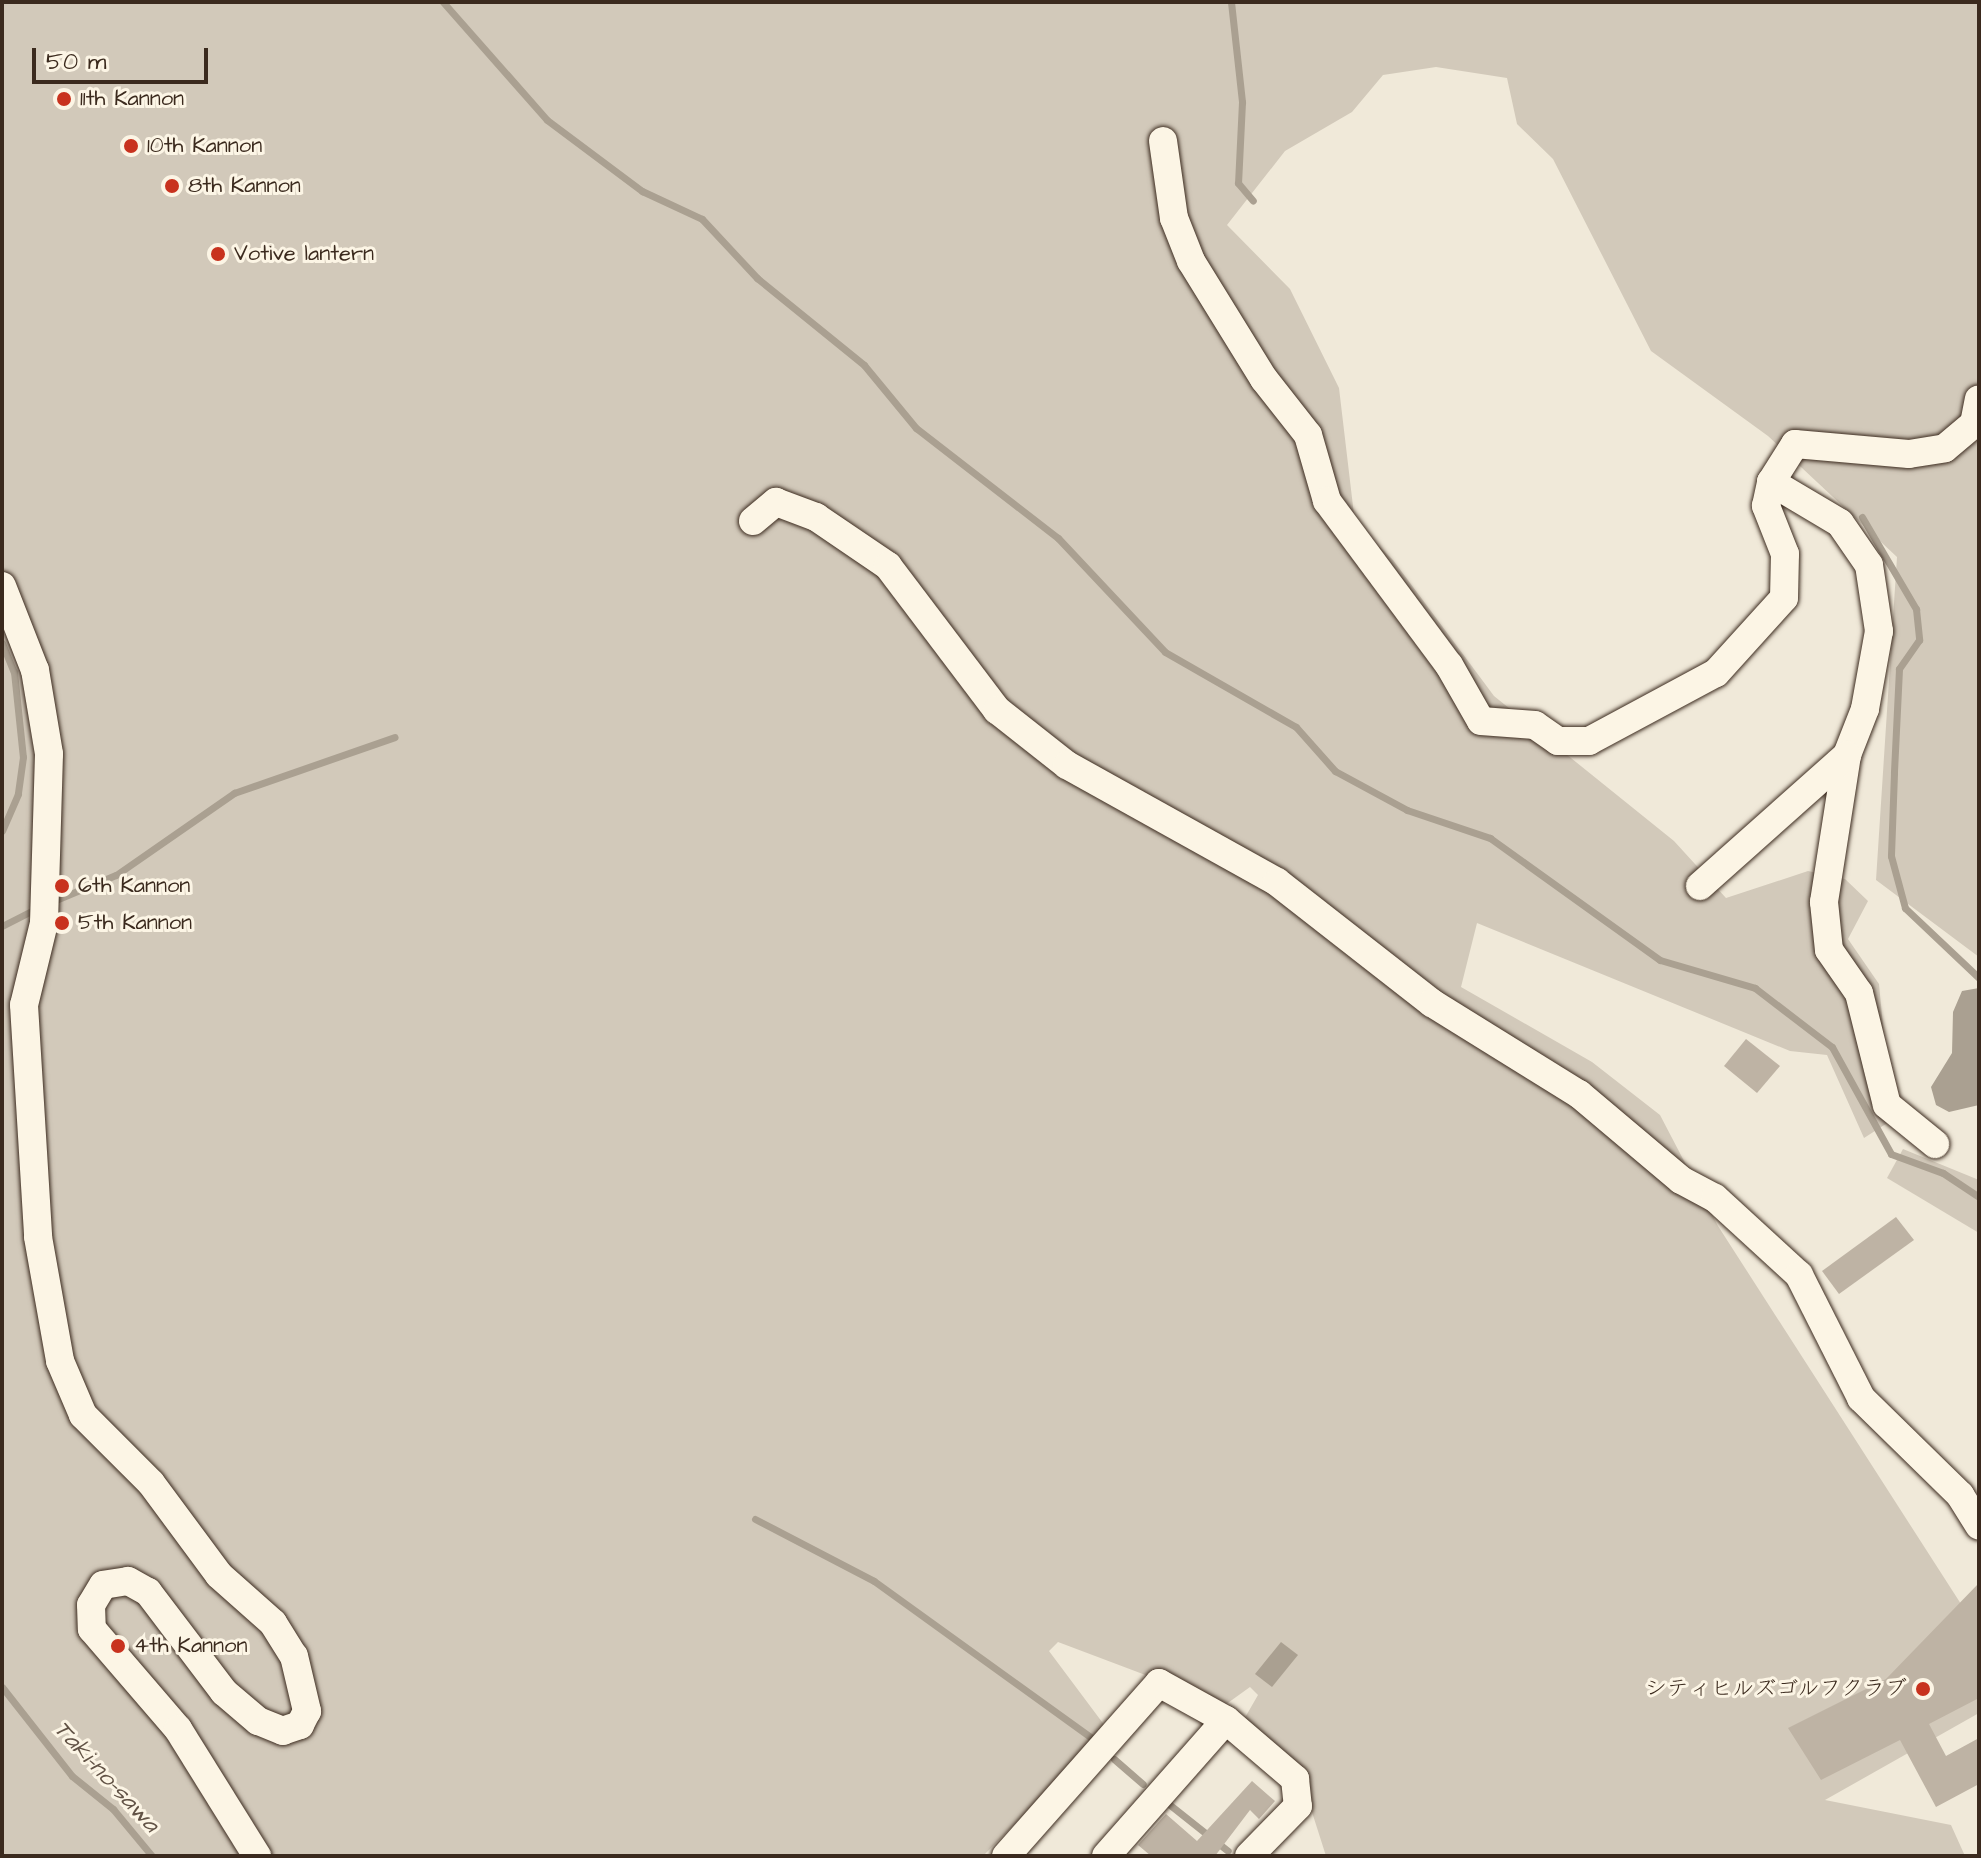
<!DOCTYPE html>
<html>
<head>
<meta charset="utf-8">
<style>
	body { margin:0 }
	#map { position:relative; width:1981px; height:1858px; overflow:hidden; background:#f0e9d9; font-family:"Architects Daughter","Klee One",sans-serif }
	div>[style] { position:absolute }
	.green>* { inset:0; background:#d2c9ba }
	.water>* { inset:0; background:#aaa091 }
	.stream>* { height:7px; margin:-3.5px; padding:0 3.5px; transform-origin:3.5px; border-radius:3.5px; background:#aaa091 }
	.building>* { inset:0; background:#beb3a4 }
	.roads { filter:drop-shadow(0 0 2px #3b2a1e) drop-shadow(0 0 2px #3b2a1e) }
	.minor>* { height:28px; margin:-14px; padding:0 14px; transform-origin:14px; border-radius:14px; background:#fcf5e5 }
	.dots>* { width:22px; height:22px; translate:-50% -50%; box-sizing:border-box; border:4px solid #fcf5e5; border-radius:50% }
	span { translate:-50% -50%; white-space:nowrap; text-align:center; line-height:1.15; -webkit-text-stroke:6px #fcf5e5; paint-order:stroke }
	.poi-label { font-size:22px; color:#3b2a1e }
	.left { translate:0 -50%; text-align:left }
	.right { translate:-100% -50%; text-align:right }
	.water-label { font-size:24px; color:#625346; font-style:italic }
	.frame { position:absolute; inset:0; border:4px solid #3b2a1e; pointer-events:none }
	.scale { position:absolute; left:32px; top:48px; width:176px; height:36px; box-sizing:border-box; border:4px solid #3b2a1e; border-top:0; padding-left:10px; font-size:24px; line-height:28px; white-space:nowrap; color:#3b2a1e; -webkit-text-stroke:6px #fcf5e5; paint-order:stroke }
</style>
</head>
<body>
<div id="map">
	<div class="green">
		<i style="clip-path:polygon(2px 2px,1979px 2px,1979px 957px,1876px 880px,1897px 557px,1768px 436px,1651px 351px,1553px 159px,1517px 124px,1507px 78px,1436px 67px,1383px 75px,1352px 112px,1285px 151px,1227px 225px,1290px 289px,1339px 388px,1355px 523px,1393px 560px,1494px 696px,1674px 841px,1726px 898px,1808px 871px,1845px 879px,1868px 901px,1848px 939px,1879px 984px,1892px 1120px,1864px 1138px,1827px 1055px,1790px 1051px,1477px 923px,1461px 987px,1592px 1062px,1660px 1115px,1718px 1226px,1979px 1632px,1979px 1713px,1825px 1800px,1951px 1825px,1965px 1856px,1326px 1856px,1311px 1809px,1243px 1721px,1258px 1695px,1250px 1687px,1225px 1705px,1058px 1642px,1049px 1651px,1108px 1730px,983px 1856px,2px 1856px)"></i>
		<i style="clip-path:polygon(1903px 1149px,1979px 1180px,1979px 1233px,1887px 1178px)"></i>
	</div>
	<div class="water">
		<i style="clip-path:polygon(1979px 988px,1979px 1105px,1949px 1112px,1936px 1105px,1931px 1087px,1952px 1053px,1953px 1012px,1962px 991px)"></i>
		<i style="clip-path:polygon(1281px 1642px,1298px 1655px,1272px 1687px,1255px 1674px)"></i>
	</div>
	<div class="stream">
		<i style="left:443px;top:2px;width:157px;rotate:48.6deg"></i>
		<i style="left:547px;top:120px;width:119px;rotate:36.8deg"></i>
		<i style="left:642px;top:191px;width:66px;rotate:25deg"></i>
		<i style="left:702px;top:219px;width:81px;rotate:47deg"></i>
		<i style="left:757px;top:278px;width:138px;rotate:39.1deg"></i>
		<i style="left:864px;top:365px;width:82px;rotate:50.5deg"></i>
		<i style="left:916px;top:428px;width:180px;rotate:37.8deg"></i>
		<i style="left:1058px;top:538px;width:156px;rotate:46.8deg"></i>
		<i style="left:1165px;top:652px;width:151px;rotate:29.8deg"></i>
		<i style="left:1296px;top:727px;width:59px;rotate:48.4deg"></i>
		<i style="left:1335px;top:771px;width:82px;rotate:28.4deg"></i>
		<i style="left:1407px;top:810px;width:88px;rotate:18.6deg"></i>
		<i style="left:1490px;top:838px;width:209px;rotate:35.7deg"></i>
		<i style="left:1660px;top:960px;width:99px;rotate:16.4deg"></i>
		<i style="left:1755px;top:988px;width:97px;rotate:37.5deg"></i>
		<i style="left:1832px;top:1047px;width:122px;rotate:61.1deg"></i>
		<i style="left:1891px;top:1154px;width:55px;rotate:20.1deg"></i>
		<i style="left:1943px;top:1173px;width:43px;rotate:33.7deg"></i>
		<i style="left:1231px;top:2px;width:101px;rotate:83.7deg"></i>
		<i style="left:1242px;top:102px;width:81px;rotate:92.8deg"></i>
		<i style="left:1238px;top:183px;width:23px;rotate:50deg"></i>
		<i style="left:1862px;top:517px;width:107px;rotate:59.6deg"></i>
		<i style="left:1916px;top:609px;width:31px;rotate:84deg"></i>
		<i style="left:1919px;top:640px;width:35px;rotate:125deg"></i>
		<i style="left:1899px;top:669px;width:104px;rotate:92.8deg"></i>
		<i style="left:1894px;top:773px;width:83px;rotate:92.1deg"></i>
		<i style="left:1891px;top:856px;width:54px;rotate:74.9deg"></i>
		<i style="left:1905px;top:908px;width:102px;rotate:43.4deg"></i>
		<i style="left:2px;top:643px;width:31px;rotate:68deg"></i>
		<i style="left:14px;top:672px;width:85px;rotate:84deg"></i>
		<i style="left:23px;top:757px;width:37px;rotate:98deg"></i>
		<i style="left:18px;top:794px;width:40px;rotate:113.4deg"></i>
		<i style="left:51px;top:902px;width:70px;rotate:-22.6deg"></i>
		<i style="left:116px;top:875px;width:144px;rotate:-34.8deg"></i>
		<i style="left:234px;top:793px;width:170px;rotate:-19.2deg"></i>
		<i style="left:2px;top:926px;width:38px;rotate:-27deg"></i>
		<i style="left:755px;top:1519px;width:134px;rotate:27.5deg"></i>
		<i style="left:874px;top:1581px;width:270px;rotate:35.8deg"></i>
		<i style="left:2px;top:1687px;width:113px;rotate:51.8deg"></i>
		<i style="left:72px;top:1776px;width:53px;rotate:38.8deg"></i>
		<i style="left:113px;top:1809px;width:61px;rotate:50.3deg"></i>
		<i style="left:1114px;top:1759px;width:38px;rotate:41deg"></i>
		<i style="left:1165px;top:1801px;width:80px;rotate:38.4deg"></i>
	</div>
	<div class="building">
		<i style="clip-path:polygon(1746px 1039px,1780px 1066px,1757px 1093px,1724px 1066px)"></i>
		<i style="clip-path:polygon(1896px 1217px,1914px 1240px,1839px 1294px,1822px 1271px)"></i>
		<i style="clip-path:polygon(1979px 1583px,1979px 1698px,1929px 1724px,1946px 1756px,1979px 1738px,1979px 1784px,1936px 1807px,1900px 1740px,1821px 1780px,1788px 1728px,1886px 1679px)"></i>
		<i style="clip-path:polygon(1252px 1781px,1275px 1801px,1259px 1819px,1250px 1810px,1215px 1856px,1151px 1856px,1138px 1845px,1166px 1814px,1197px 1841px)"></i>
	</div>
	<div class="roads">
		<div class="minor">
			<i style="left:1163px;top:141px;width:78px;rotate:81.9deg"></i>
			<i style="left:1174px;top:218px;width:46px;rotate:68.4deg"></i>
			<i style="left:1191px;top:261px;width:139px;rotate:58.3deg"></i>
			<i style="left:1264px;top:379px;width:71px;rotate:51.8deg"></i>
			<i style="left:1308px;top:435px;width:69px;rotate:73.9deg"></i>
			<i style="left:1327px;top:501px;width:204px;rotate:53.4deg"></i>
			<i style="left:1449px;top:665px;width:64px;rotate:60.3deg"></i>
			<i style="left:1481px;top:721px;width:54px;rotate:4.2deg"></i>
			<i style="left:1535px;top:725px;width:28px;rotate:35deg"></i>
			<i style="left:1558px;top:741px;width:31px"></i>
			<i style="left:1589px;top:741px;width:144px;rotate:-28.2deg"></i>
			<i style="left:1716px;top:673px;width:101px;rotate:-47.8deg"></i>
			<i style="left:1784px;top:598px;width:44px;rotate:-88.7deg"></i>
			<i style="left:1785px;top:554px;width:52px;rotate:-111.6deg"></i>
			<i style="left:1766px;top:506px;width:25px;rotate:-78deg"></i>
			<i style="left:1771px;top:482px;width:80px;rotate:30.7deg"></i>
			<i style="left:1840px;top:523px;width:51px;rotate:55.4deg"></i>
			<i style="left:1869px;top:565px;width:67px;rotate:81.4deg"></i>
			<i style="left:1879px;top:631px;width:79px;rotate:100.2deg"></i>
			<i style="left:1865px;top:709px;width:49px;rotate:111.4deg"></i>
			<i style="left:1847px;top:755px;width:149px;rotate:98.9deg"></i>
			<i style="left:1824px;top:902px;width:48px;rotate:84.1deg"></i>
			<i style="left:1829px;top:950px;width:52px;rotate:55.1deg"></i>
			<i style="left:1859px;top:993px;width:115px;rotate:76deg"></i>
			<i style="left:1887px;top:1105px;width:62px;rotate:39.1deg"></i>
			<i style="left:1771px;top:482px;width:45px;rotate:-57.7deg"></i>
			<i style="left:1795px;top:444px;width:114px;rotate:5deg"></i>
			<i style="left:1909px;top:454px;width:36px;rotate:-9deg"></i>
			<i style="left:1945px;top:448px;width:38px;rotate:-40deg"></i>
			<i style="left:1974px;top:424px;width:25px;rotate:-79deg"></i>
			<i style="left:753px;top:521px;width:30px;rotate:-40deg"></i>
			<i style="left:776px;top:502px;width:43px;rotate:20.6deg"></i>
			<i style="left:816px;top:517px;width:87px;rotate:34.2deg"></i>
			<i style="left:888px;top:566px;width:181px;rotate:52.9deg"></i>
			<i style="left:997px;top:710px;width:89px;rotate:38.2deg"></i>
			<i style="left:1067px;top:765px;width:240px;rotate:29.1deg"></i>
			<i style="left:1277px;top:882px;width:197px;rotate:38deg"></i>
			<i style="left:1432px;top:1003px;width:173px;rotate:31.8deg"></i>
			<i style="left:1579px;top:1094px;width:133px;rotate:40.1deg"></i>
			<i style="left:1681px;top:1180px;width:38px;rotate:28deg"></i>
			<i style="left:1715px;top:1198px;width:114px;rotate:42.5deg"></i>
			<i style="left:1799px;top:1275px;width:138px;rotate:63.2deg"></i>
			<i style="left:1861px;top:1398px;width:139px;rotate:44.4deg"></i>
			<i style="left:1960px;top:1495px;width:36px;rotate:58deg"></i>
			<i style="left:2px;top:586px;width:90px;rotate:68.6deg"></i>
			<i style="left:35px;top:670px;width:85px;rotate:80.5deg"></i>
			<i style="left:49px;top:754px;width:169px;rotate:91.7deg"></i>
			<i style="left:44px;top:923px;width:84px;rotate:103.7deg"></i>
			<i style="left:24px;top:1005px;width:232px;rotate:86.5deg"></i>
			<i style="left:38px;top:1237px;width:126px;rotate:79.9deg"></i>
			<i style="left:60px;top:1361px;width:59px;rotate:66.9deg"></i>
			<i style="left:83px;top:1415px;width:96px;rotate:45deg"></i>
			<i style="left:151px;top:1483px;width:114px;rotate:53.5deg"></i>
			<i style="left:219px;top:1575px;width:72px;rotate:41.6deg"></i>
			<i style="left:273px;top:1623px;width:39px;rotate:58deg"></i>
			<i style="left:294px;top:1656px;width:57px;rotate:76.7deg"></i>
			<i style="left:307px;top:1711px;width:16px;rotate:117deg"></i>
			<i style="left:300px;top:1725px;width:18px;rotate:161deg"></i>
			<i style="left:283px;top:1731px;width:27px;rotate:-158deg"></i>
			<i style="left:258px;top:1721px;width:45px;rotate:-139.5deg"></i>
			<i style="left:224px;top:1692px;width:126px;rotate:-127.2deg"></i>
			<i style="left:148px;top:1592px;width:23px;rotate:-151deg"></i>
			<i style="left:128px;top:1581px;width:25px;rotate:171deg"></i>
			<i style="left:103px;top:1585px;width:23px;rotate:121deg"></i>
			<i style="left:91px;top:1605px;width:24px;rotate:88deg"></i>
			<i style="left:92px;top:1629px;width:132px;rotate:49.3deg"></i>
			<i style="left:178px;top:1729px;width:150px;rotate:58.1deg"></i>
			<i style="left:1700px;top:886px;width:197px;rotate:-41.7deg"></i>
			<i style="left:1006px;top:1856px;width:231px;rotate:-48.5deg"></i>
			<i style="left:1159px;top:1683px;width:77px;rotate:28.9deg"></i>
			<i style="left:1226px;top:1720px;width:91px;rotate:40.5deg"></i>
			<i style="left:1295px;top:1779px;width:27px;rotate:84deg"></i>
			<i style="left:1298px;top:1806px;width:70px;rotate:134.4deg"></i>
			<i style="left:1106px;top:1856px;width:181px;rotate:-48.6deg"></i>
		</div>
	</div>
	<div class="dots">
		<i style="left:64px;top:99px;background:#c8321e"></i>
		<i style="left:131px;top:146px;background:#c8321e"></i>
		<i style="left:172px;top:186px;background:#c8321e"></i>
		<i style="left:218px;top:254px;background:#c8321e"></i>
		<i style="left:62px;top:886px;background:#c8321e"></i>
		<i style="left:62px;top:923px;background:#c8321e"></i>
		<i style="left:118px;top:1646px;background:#c8321e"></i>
		<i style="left:1923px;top:1689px;background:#c8321e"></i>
	</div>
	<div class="poi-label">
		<span class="left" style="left:80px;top:99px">11th Kannon</span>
		<span class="left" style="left:147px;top:146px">10th Kannon</span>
		<span class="left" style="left:188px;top:186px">8th Kannon</span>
		<span class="left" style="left:234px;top:254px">Votive lantern</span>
		<span class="left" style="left:78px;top:886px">6th Kannon</span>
		<span class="left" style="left:78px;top:923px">5th Kannon</span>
		<span class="left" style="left:134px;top:1646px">4th Kannon</span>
		<span class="right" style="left:1907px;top:1689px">シティヒルズゴルフクラブ</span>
	</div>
	<div class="water-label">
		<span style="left:106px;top:1777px;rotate:47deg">Taki-no-sawa</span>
	</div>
	<div class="frame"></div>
	<div class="scale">50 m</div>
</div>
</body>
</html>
